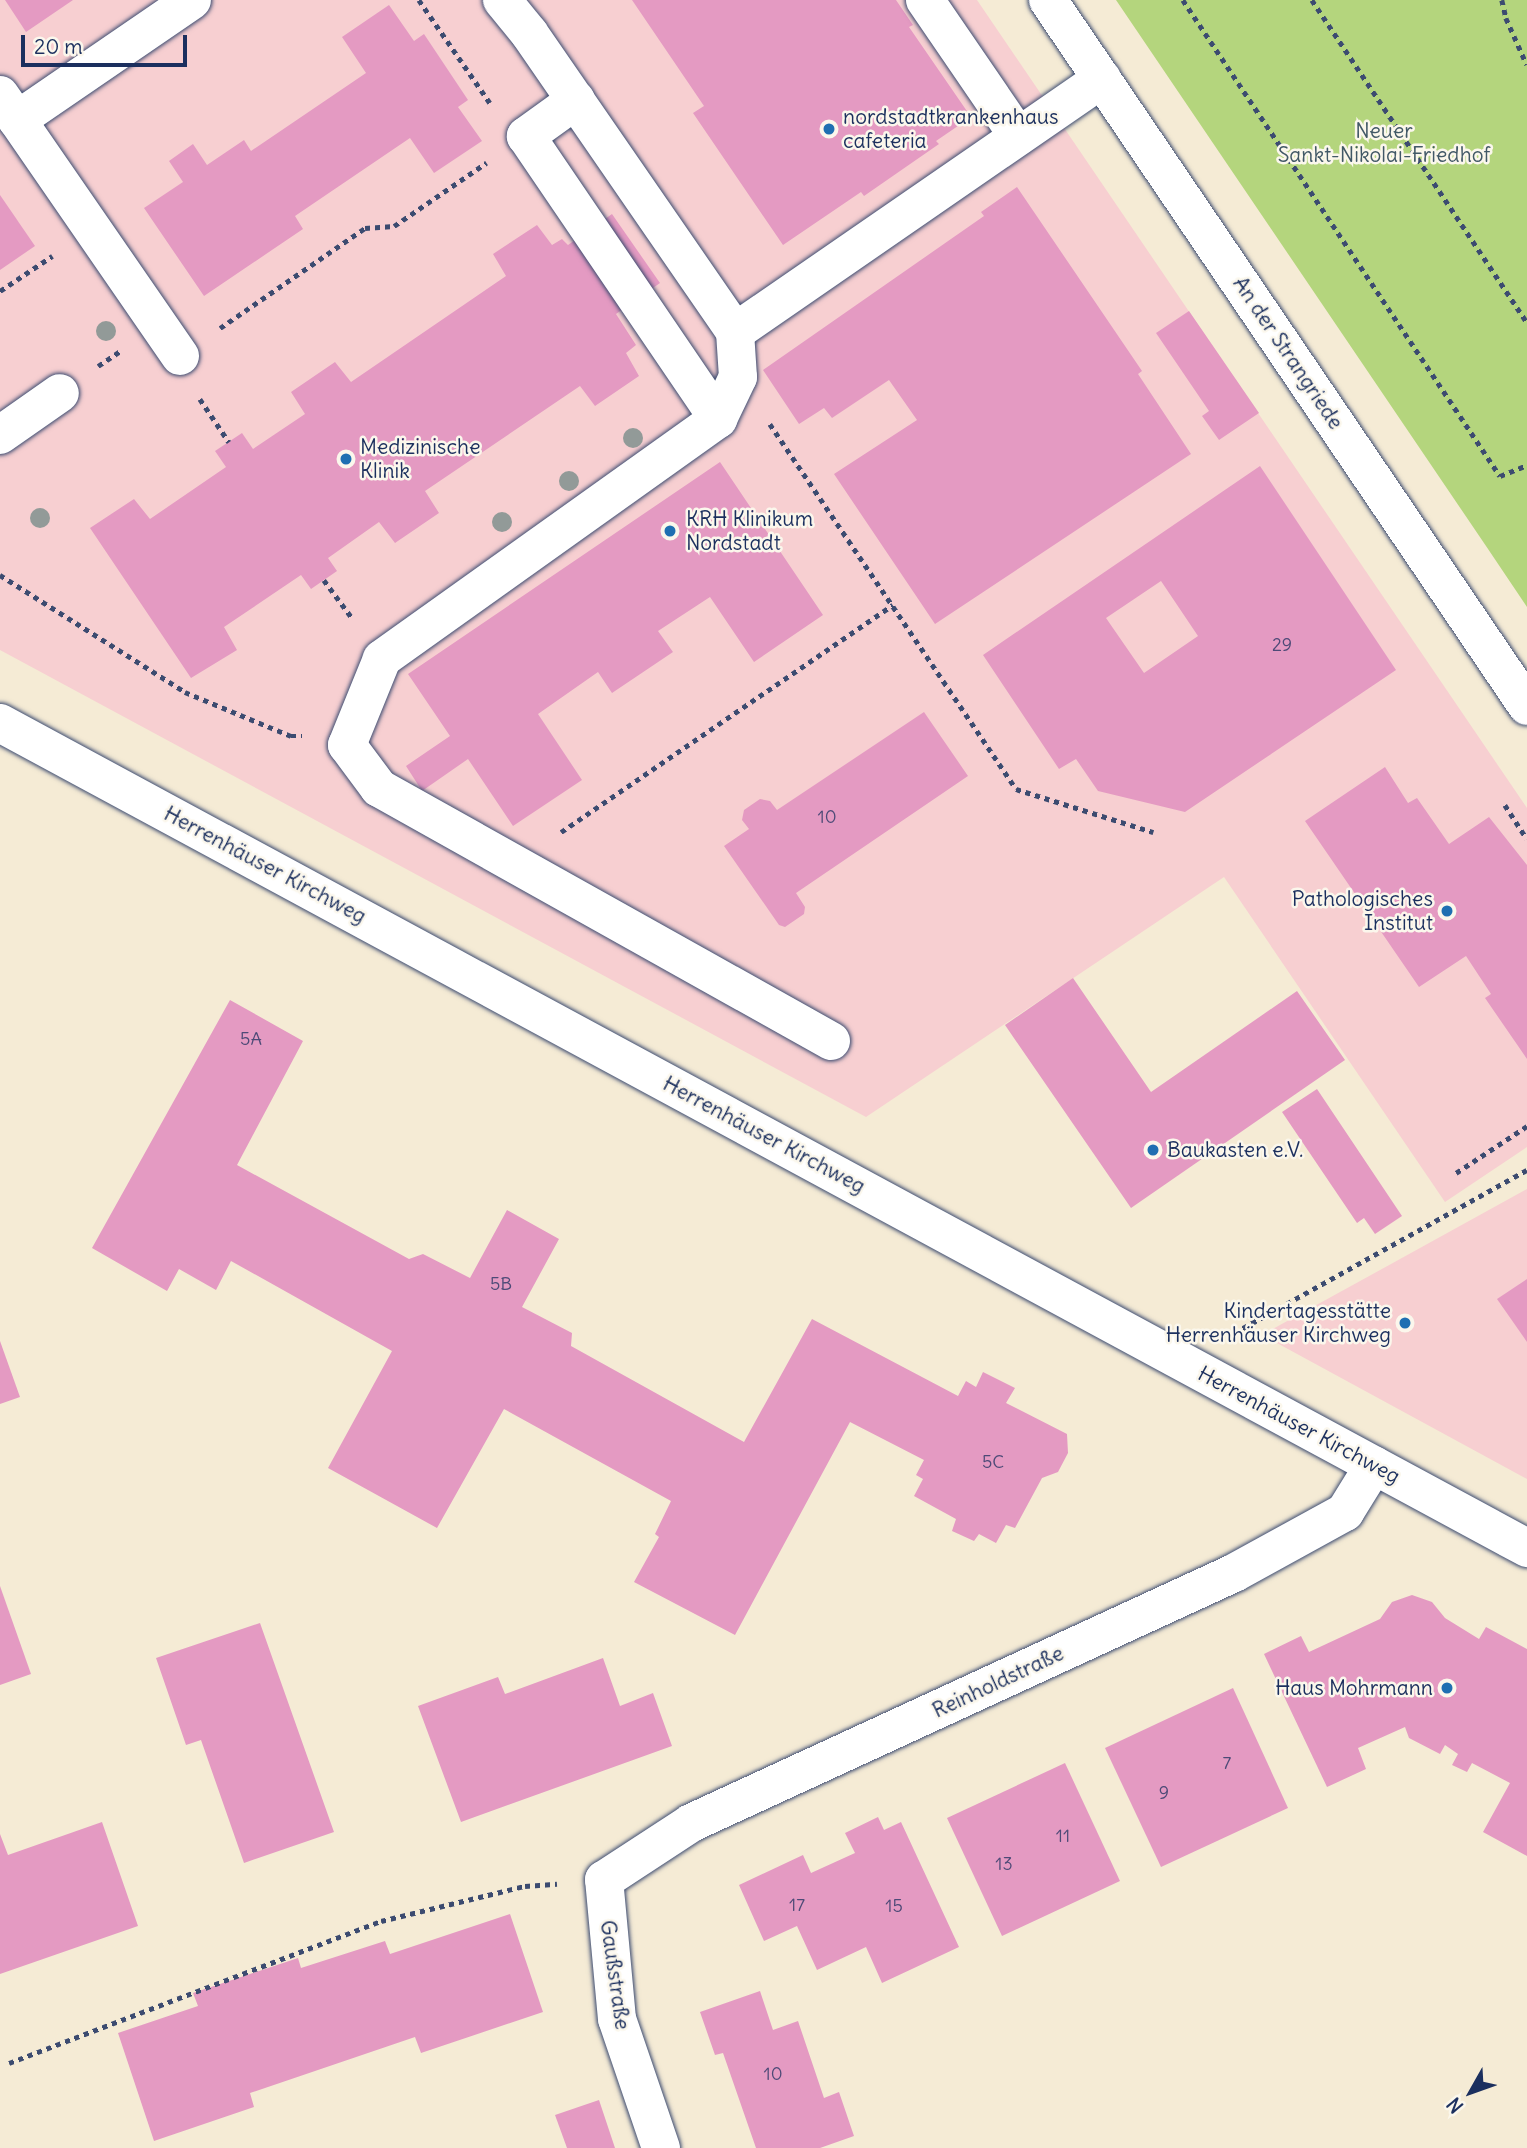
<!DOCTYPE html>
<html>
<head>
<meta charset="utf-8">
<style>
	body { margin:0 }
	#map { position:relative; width:1527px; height:2148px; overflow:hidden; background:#f5ebd5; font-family:Delius,sans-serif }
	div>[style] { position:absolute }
	.built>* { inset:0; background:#f7cfd1 }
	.green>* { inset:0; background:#b4d57d }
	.building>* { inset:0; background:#e49ac2 }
	.path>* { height:4.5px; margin-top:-2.25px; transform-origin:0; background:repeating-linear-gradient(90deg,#3c4b70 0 5px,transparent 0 10px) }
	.roads { filter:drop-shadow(0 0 2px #3c4b70) drop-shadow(0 0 2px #3c4b70) }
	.minor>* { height:38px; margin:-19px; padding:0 19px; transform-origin:19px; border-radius:19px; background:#fff }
	.trees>* { width:20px; height:20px; margin:-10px; border-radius:50%; background:#929a98 }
	.dots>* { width:19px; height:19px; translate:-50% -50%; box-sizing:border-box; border:4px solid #fbf7ec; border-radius:50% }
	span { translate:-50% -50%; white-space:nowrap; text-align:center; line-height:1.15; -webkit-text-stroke:5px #fbf7ec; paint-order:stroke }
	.number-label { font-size:18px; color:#4d4a77 }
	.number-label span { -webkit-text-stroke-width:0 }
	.poi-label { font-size:21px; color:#1b2f5e }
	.left { translate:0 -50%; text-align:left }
	.right { translate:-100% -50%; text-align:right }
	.park-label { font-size:21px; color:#415866 }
	.street-label { font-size:21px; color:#1b2f5e }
	.north { position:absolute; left:1436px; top:2057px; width:70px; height:70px; -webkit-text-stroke:5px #fbf7ec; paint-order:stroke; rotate:230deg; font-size:19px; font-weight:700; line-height:28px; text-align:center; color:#1b2f5e }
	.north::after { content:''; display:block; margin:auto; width:24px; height:32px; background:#1b2f5e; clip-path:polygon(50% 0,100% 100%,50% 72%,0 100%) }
	.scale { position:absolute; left:21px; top:35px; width:166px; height:32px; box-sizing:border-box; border:4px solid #1b2f5e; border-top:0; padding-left:9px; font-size:21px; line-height:24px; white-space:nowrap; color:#1b2f5e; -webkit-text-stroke:5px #fbf7ec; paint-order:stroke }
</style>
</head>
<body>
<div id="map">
	<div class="built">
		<i style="clip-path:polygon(0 0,977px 0,1527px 808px,1527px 1147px,1445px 1202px,1224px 877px,866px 1117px,0 650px)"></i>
		<i style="clip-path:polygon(1527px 1189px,1527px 1479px,1262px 1335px,1391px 1264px)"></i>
	</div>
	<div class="green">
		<i style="clip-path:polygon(1116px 0,1527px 0,1527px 607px,1486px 546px)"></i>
	</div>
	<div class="building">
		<i style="clip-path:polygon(5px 0,73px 0,26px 32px)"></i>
		<i style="clip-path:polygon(632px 0,896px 0,913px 25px,909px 27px,971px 117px,936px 141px,939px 144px,864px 196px,861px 192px,783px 245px,693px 113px,704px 106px)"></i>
		<i style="clip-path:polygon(389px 5px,414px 41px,424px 34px,468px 100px,458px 107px,482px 141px,434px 173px,410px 138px,295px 216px,303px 229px,204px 296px,144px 208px,183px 182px,169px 161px,193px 144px,207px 165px,244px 140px,251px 151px,366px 73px,342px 37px)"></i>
		<i style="clip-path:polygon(1017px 187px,1142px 371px,1138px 374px,1191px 454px,935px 624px,834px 474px,917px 420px,889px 380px,832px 418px,824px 408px,799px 424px,763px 370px,984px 216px,981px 212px)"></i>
		<i style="clip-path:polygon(0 195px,35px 246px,0 270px)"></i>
		<i style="clip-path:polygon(612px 214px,660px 283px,616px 314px,636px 345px,626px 353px,639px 376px,595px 406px,580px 386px,425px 491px,439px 513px,395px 543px,379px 522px,328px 558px,337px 571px,311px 589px,301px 575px,224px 627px,237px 650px,191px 678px,90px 528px,134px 499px,150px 519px,226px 467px,215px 451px,242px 433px,253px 449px,305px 414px,291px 392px,335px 362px,351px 382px,506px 276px,493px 254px,537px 225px,552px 245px,562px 239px,568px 245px)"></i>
		<i style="clip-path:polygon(1189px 311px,1259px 413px,1219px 440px,1202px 416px,1209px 411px,1156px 333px)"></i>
		<i style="clip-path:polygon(720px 462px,823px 615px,754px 662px,710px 597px,658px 631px,673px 652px,612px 693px,598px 672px,538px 714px,582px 780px,513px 826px,468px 759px,422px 791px,406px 766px,450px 736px,408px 674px)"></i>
		<i style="clip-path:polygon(evenodd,1260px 466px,1396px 670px,1185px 812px,1098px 791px,1076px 759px,1059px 769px,983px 655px,1260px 466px,1161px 581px,1198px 636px,1144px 673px,1106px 618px,1161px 581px)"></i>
		<i style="clip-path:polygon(924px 712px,968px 776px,796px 893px,805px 907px,804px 914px,785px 927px,779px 925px,724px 846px,749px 829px,742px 820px,744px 810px,760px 799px,770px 801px,777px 810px)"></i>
		<i style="clip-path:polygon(1385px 767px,1408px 803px,1417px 798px,1449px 844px,1489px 817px,1527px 865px,1527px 1059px,1485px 998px,1491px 994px,1466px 956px,1419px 987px,1305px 821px)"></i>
		<i style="clip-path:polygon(1073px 978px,1151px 1092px,1297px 991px,1345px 1060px,1131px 1208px,1005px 1025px)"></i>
		<i style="clip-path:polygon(230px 1000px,303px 1041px,237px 1165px,409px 1259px,423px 1254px,470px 1278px,507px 1210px,559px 1239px,522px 1307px,572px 1333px,571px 1346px,744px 1442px,812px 1319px,958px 1396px,966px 1381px,976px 1387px,983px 1372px,1015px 1388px,1006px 1403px,1067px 1434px,1068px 1453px,1058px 1472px,1042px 1478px,1015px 1528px,1006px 1525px,996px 1543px,979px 1534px,974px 1541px,952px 1531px,956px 1519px,914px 1496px,923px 1479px,916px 1475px,924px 1460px,850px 1422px,735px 1635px,634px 1582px,659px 1537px,655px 1534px,671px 1501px,504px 1409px,437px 1528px,328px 1468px,392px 1351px,231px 1261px,216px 1290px,179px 1269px,167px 1291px,92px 1248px)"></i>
		<i style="clip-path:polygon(1317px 1089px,1402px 1216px,1375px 1234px,1364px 1218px,1357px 1223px,1282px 1112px)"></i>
		<i style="clip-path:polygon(1527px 1279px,1527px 1342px,1497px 1299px)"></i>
		<i style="clip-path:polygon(0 1341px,20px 1397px,0 1404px)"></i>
		<i style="clip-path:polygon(0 1586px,31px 1674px,0 1685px)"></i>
		<i style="clip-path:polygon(1412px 1595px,1432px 1602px,1445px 1618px,1479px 1639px,1486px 1627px,1527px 1649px,1527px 1856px,1483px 1832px,1510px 1783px,1472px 1763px,1467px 1772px,1452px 1765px,1458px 1754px,1445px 1745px,1440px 1754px,1409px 1738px,1405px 1727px,1358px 1748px,1366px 1769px,1327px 1787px,1264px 1654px,1301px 1636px,1309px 1652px,1380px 1619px,1392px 1602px)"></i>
		<i style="clip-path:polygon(260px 1623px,334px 1832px,244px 1863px,201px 1740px,186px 1745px,156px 1658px)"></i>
		<i style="clip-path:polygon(603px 1658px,620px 1706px,653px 1693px,672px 1746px,461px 1822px,418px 1706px,498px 1677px,505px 1694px)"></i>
		<i style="clip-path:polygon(1233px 1688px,1288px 1808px,1161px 1867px,1105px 1748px)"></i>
		<i style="clip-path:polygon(1065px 1763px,1120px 1881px,1002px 1936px,947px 1818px)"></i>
		<i style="clip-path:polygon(878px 1817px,884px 1830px,901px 1822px,959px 1947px,882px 1983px,866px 1947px,817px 1970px,797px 1926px,764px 1941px,739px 1885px,803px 1855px,811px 1873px,855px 1853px,845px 1833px)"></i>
		<i style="clip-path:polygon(102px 1822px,138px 1926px,0 1974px,0 1834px,8px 1855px)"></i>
		<i style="clip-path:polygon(510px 1914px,543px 2012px,421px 2053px,415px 2037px,250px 2093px,254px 2107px,154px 2141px,118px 2033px,198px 2006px,193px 1993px,298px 1958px,301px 1968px,385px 1941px,390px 1954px)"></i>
		<i style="clip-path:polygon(760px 1991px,773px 2030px,798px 2021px,824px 2098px,839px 2092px,854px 2136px,820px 2148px,756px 2148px,723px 2053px,715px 2055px,700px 2012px)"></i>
		<i style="clip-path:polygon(599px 2100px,615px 2148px,567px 2148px,555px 2115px)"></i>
	</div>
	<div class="path">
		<i style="left:419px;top:0;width:125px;rotate:55.4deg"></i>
		<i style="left:1183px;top:0;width:572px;rotate:56.34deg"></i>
		<i style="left:1500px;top:476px;width:29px;rotate:-22deg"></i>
		<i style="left:1312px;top:0;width:387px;rotate:56.3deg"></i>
		<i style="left:1502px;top:0;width:18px;rotate:77deg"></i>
		<i style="left:1506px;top:18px;width:51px;rotate:65.9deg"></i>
		<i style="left:0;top:291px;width:63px;rotate:-33.9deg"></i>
		<i style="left:220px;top:328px;width:176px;rotate:-34.6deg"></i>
		<i style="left:365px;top:228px;width:29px;rotate:-4deg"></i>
		<i style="left:394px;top:226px;width:112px;rotate:-34.4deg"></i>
		<i style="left:98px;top:366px;width:27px;rotate:-34deg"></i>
		<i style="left:200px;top:399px;width:52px;rotate:56deg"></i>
		<i style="left:770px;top:424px;width:440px;rotate:56deg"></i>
		<i style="left:1016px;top:789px;width:144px;rotate:17.4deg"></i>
		<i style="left:0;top:575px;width:219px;rotate:32.3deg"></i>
		<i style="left:185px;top:692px;width:115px;rotate:22.5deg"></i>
		<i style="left:291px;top:736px;width:11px"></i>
		<i style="left:324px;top:580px;width:49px;rotate:53.4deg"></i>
		<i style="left:1505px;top:805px;width:40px;rotate:57.1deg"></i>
		<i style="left:561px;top:832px;width:402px;rotate:-34.4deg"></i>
		<i style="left:1456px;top:1173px;width:85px;rotate:-33.5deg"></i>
		<i style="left:1234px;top:1333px;width:335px;rotate:-29.1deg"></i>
		<i style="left:9px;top:2063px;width:398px;rotate:-20.9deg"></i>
		<i style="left:381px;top:1921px;width:148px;rotate:-13.7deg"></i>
		<i style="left:525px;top:1886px;width:32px;rotate:-4deg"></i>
	</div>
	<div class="roads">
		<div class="minor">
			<i style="left:502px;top:0;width:43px;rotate:50.7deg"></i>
			<i style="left:529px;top:33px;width:363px;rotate:55.4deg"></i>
			<i style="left:735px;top:332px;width:446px;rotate:-34.6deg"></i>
			<i style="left:925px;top:0;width:165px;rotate:55.6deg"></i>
			<i style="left:1048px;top:0;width:853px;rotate:55.84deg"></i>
			<i style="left:0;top:95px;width:317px;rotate:55.4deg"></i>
			<i style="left:576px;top:100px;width:62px;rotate:144.2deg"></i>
			<i style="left:526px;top:136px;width:342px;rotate:55.8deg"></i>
			<i style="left:17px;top:120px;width:212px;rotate:-34.4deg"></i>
			<i style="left:735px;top:332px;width:45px;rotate:86.2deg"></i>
			<i style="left:738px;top:377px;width:47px;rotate:115.5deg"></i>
			<i style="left:718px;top:419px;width:413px;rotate:144.5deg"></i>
			<i style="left:382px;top:659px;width:93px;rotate:112.1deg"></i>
			<i style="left:347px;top:745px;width:54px;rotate:53.3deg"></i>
			<i style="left:379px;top:788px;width:518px;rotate:29.24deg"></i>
			<i style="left:0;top:435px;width:73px;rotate:-35deg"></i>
			<i style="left:0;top:723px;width:1736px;rotate:28.38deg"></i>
			<i style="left:661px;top:2148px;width:136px;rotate:-108.8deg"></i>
			<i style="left:617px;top:2019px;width:140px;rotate:-95.3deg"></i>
			<i style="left:604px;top:1880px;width:104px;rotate:-33.2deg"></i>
			<i style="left:691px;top:1823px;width:598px;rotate:-24.72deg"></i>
			<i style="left:1234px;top:1573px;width:127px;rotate:-28.8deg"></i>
			<i style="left:1345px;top:1512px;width:55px;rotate:-58.3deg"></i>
		</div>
	</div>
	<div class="trees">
		<i style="left:106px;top:331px"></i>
		<i style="left:633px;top:438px"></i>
		<i style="left:569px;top:481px"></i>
		<i style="left:40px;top:518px"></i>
		<i style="left:502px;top:522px"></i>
	</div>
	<div class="dots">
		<i style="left:829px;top:129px;background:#1f6fb2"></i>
		<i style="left:346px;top:459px;background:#1f6fb2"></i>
		<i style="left:670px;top:531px;background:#1f6fb2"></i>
		<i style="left:1447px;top:911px;background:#1f6fb2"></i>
		<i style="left:1153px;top:1150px;background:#1f6fb2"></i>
		<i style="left:1405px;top:1323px;background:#1f6fb2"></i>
		<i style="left:1447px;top:1688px;background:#1f6fb2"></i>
	</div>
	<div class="number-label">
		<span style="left:1282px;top:645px">29</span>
		<span style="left:827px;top:817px">10</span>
		<span style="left:251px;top:1039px">5A</span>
		<span style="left:501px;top:1284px">5B</span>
		<span style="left:993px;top:1462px">5C</span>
		<span style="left:1227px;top:1763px">7</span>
		<span style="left:1164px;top:1793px">9</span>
		<span style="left:1063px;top:1836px">11</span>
		<span style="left:1004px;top:1864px">13</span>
		<span style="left:797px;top:1905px">17</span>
		<span style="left:894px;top:1906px">15</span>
		<span style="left:773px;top:2074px">10</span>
	</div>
	<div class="poi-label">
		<span class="left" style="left:843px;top:129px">nordstadtkrankenhaus<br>cafeteria</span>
		<span class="left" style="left:360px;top:459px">Medizinische<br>Klinik</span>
		<span class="left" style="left:686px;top:531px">KRH Klinikum<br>Nordstadt</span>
		<span class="right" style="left:1433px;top:911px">Pathologisches<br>Institut</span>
		<span class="left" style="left:1167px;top:1150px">Baukasten e.V.</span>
		<span class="right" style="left:1391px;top:1323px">Kindertagesstätte<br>Herrenhäuser Kirchweg</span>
		<span class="right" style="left:1433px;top:1688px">Haus Mohrmann</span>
	</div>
	<div class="park-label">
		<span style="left:1384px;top:143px">Neuer<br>Sankt-Nikolai-Friedhof</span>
	</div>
	<div class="street-label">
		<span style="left:1288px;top:353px;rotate:56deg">An der Strangriede</span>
		<span style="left:265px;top:865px;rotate:28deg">Herrenhäuser Kirchweg</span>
		<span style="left:764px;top:1135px;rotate:28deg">Herrenhäuser Kirchweg</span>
		<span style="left:1299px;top:1425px;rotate:28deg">Herrenhäuser Kirchweg</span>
		<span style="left:998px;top:1682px;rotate:-25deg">Reinholdstraße</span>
		<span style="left:615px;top:1975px;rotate:82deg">Gaußstraße</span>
	</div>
	<div class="north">N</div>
	<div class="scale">20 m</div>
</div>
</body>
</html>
